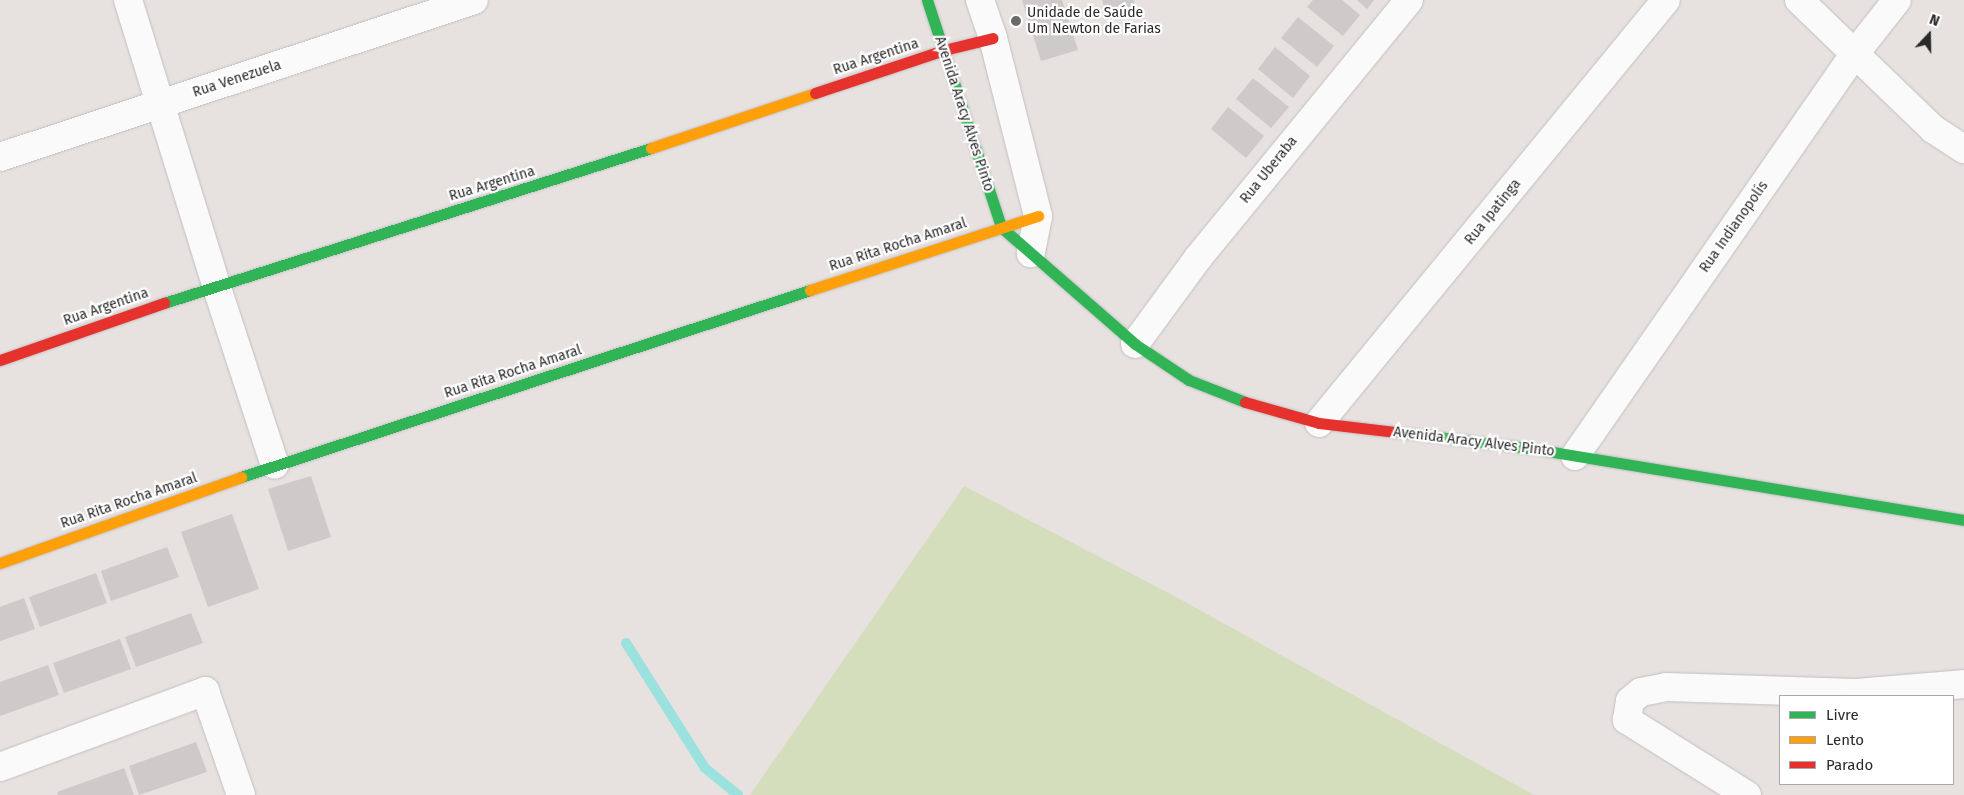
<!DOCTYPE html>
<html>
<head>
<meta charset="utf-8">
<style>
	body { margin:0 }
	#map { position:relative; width:1964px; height:795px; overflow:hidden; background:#e7e1e0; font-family:"Fira Sans",sans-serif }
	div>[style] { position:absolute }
	.green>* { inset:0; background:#d5debc }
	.stream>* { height:10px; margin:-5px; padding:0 5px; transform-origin:5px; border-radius:5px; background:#9be2de }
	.building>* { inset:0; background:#cecac9 }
	.roads { filter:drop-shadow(0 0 1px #c1c0c1) drop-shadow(0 0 1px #c1c0c1) }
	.street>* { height:28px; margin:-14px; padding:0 14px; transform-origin:14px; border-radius:14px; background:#fbfafa }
	.fast>* { height:11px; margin:-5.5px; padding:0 5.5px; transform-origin:5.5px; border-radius:5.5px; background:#30b455 }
	.slow>* { height:11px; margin:-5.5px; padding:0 5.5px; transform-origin:5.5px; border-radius:5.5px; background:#ff9f0a }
	.jam>* { height:11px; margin:-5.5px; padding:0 5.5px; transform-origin:5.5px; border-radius:5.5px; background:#e5322d }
	.dots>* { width:14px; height:14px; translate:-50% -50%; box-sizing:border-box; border:2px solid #fff; border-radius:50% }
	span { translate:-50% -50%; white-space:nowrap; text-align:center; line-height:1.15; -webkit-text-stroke:4.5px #fff; paint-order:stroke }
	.poi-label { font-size:14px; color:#292929 }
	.left { translate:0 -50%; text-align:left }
	.street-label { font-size:14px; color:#292929 }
	.legend { position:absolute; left:1779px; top:695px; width:175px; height:90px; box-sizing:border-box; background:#fff; border:1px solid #a9a9a9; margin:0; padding:6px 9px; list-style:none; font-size:15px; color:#292929 }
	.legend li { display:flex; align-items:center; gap:10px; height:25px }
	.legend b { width:25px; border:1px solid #a9a9a9 }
	.north { position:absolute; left:1904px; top:10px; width:50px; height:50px; -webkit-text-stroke:4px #fff; paint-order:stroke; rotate:21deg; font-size:14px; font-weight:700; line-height:20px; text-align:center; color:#292929 }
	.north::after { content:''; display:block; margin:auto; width:18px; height:22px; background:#292929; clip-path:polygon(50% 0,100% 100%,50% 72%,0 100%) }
</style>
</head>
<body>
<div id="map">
	<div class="green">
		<i style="clip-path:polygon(964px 486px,1178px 598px,1534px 795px,750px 795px)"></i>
	</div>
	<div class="stream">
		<i style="left:626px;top:643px;width:148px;rotate:57.7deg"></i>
		<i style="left:705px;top:768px;width:43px;rotate:39.3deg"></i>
	</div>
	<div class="building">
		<i style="clip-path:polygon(1022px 0,1062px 0,1078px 50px,1041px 61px)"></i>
		<i style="clip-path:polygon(1102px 0,1134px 0,1137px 12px,1108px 20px)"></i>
		<i style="clip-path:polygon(1313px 0,1342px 0,1360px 15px,1343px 36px,1307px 7px)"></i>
		<i style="clip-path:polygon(1357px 0,1374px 0,1367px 9px)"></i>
		<i style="clip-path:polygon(1298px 17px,1334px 46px,1317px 67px,1281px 38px)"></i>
		<i style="clip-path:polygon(1275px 47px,1310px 76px,1293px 98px,1258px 69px)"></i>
		<i style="clip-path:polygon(1253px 78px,1289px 107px,1271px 128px,1236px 99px)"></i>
		<i style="clip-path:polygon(1228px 107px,1264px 136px,1246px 158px,1211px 129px)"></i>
		<i style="clip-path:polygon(311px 476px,331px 537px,288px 551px,268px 489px)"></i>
		<i style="clip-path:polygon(232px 514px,259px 589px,208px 607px,181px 532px)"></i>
		<i style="clip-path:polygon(167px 547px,179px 577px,111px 601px,101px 571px)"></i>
		<i style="clip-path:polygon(96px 573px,107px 603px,40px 627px,29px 597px)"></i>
		<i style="clip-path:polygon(24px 598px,35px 629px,0 641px,0 607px)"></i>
		<i style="clip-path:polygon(191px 613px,203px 643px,136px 667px,125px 637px)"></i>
		<i style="clip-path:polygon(120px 639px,131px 669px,64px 693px,53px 663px)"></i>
		<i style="clip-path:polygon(48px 665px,59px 695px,0 716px,0 682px)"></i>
		<i style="clip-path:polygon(196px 742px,207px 772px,139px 795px,129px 766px)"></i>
		<i style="clip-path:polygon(124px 768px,134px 795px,58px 795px,57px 792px)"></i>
	</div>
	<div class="roads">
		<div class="street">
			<i style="left:128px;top:0;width:298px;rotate:72.8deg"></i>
			<i style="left:216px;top:285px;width:189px;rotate:71.9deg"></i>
			<i style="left:980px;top:0;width:40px;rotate:71.1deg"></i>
			<i style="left:993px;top:38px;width:184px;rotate:75.8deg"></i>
			<i style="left:1038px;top:216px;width:38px;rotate:101deg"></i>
			<i style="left:1799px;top:0;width:186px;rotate:43.9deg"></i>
			<i style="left:1933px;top:129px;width:37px;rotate:33deg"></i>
			<i style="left:0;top:157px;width:499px;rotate:-18.3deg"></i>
			<i style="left:1135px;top:344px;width:107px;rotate:-53.8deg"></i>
			<i style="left:1198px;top:258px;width:333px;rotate:-50.7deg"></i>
			<i style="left:1319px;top:423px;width:547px;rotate:-50.64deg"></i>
			<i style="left:1575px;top:456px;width:492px;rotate:-55.2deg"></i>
			<i style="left:1856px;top:52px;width:66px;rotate:-51.7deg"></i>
			<i style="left:0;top:767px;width:219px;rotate:-20.3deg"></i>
			<i style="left:205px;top:691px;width:110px;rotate:70.9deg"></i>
			<i style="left:1747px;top:795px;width:142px;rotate:-148deg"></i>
			<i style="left:1627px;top:720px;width:19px;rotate:-81deg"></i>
			<i style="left:1630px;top:701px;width:14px;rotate:-39deg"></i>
			<i style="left:1641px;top:692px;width:25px;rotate:-11deg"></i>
			<i style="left:1666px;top:687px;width:189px;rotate:1.8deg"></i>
			<i style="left:1855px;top:693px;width:109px;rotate:-4.7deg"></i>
		</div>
		<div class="fast">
			<i style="left:927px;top:0;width:239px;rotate:71.9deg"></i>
			<i style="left:1001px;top:227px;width:178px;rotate:41.1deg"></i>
			<i style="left:1135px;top:344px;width:65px;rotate:33.7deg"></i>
			<i style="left:1189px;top:380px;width:60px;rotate:21.4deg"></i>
			<i style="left:164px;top:303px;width:511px;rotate:-17.65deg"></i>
			<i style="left:1396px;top:432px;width:134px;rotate:6.9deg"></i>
			<i style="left:1529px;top:448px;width:441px;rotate:9.4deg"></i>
			<i style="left:241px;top:477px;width:599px;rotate:-18.19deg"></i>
		</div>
		<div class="slow">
			<i style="left:651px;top:148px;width:173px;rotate:-18.5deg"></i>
			<i style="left:810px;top:290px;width:240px;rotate:-18deg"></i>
			<i style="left:0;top:563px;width:256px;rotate:-19.6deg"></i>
		</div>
		<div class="jam">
			<i style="left:815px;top:93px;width:136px;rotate:-18.4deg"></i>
			<i style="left:944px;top:50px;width:50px;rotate:-13.8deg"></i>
			<i style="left:0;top:360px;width:174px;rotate:-19.2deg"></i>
			<i style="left:1245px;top:402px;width:77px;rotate:15.8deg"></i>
			<i style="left:1319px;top:423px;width:78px;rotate:6.7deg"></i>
		</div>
	</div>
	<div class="dots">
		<i style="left:1016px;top:21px;background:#6c6969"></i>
	</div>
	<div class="poi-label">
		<span class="left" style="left:1027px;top:21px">Unidade de Saúde<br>Um Newton de Farias</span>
	</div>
	<div class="street-label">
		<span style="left:876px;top:57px;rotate:-18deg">Rua Argentina</span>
		<span style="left:237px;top:79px;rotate:-18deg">Rua Venezuela</span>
		<span style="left:964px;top:114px;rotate:72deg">Avenida Aracy Alves Pinto</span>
		<span style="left:1269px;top:170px;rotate:-51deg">Rua Uberaba</span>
		<span style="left:492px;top:184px;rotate:-17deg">Rua Argentina</span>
		<span style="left:1493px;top:212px;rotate:-51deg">Rua Ipatinga</span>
		<span style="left:1734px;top:227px;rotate:-55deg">Rua Indianopolís</span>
		<span style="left:898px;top:245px;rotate:-18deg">Rua Rita Rocha Amaral</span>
		<span style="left:106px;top:307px;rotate:-19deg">Rua Argentina</span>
		<span style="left:513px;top:372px;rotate:-18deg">Rua Rita Rocha Amaral</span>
		<span style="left:1474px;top:442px;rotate:7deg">Avenida Aracy Alves Pinto</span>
		<span style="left:129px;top:501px;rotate:-19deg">Rua Rita Rocha Amaral</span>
	</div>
	<ul class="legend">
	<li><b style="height:6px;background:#30b455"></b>Livre</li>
	<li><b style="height:6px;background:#ff9f0a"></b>Lento</li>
	<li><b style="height:6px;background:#e5322d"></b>Parado</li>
	</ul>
	<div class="north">N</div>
</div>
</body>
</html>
